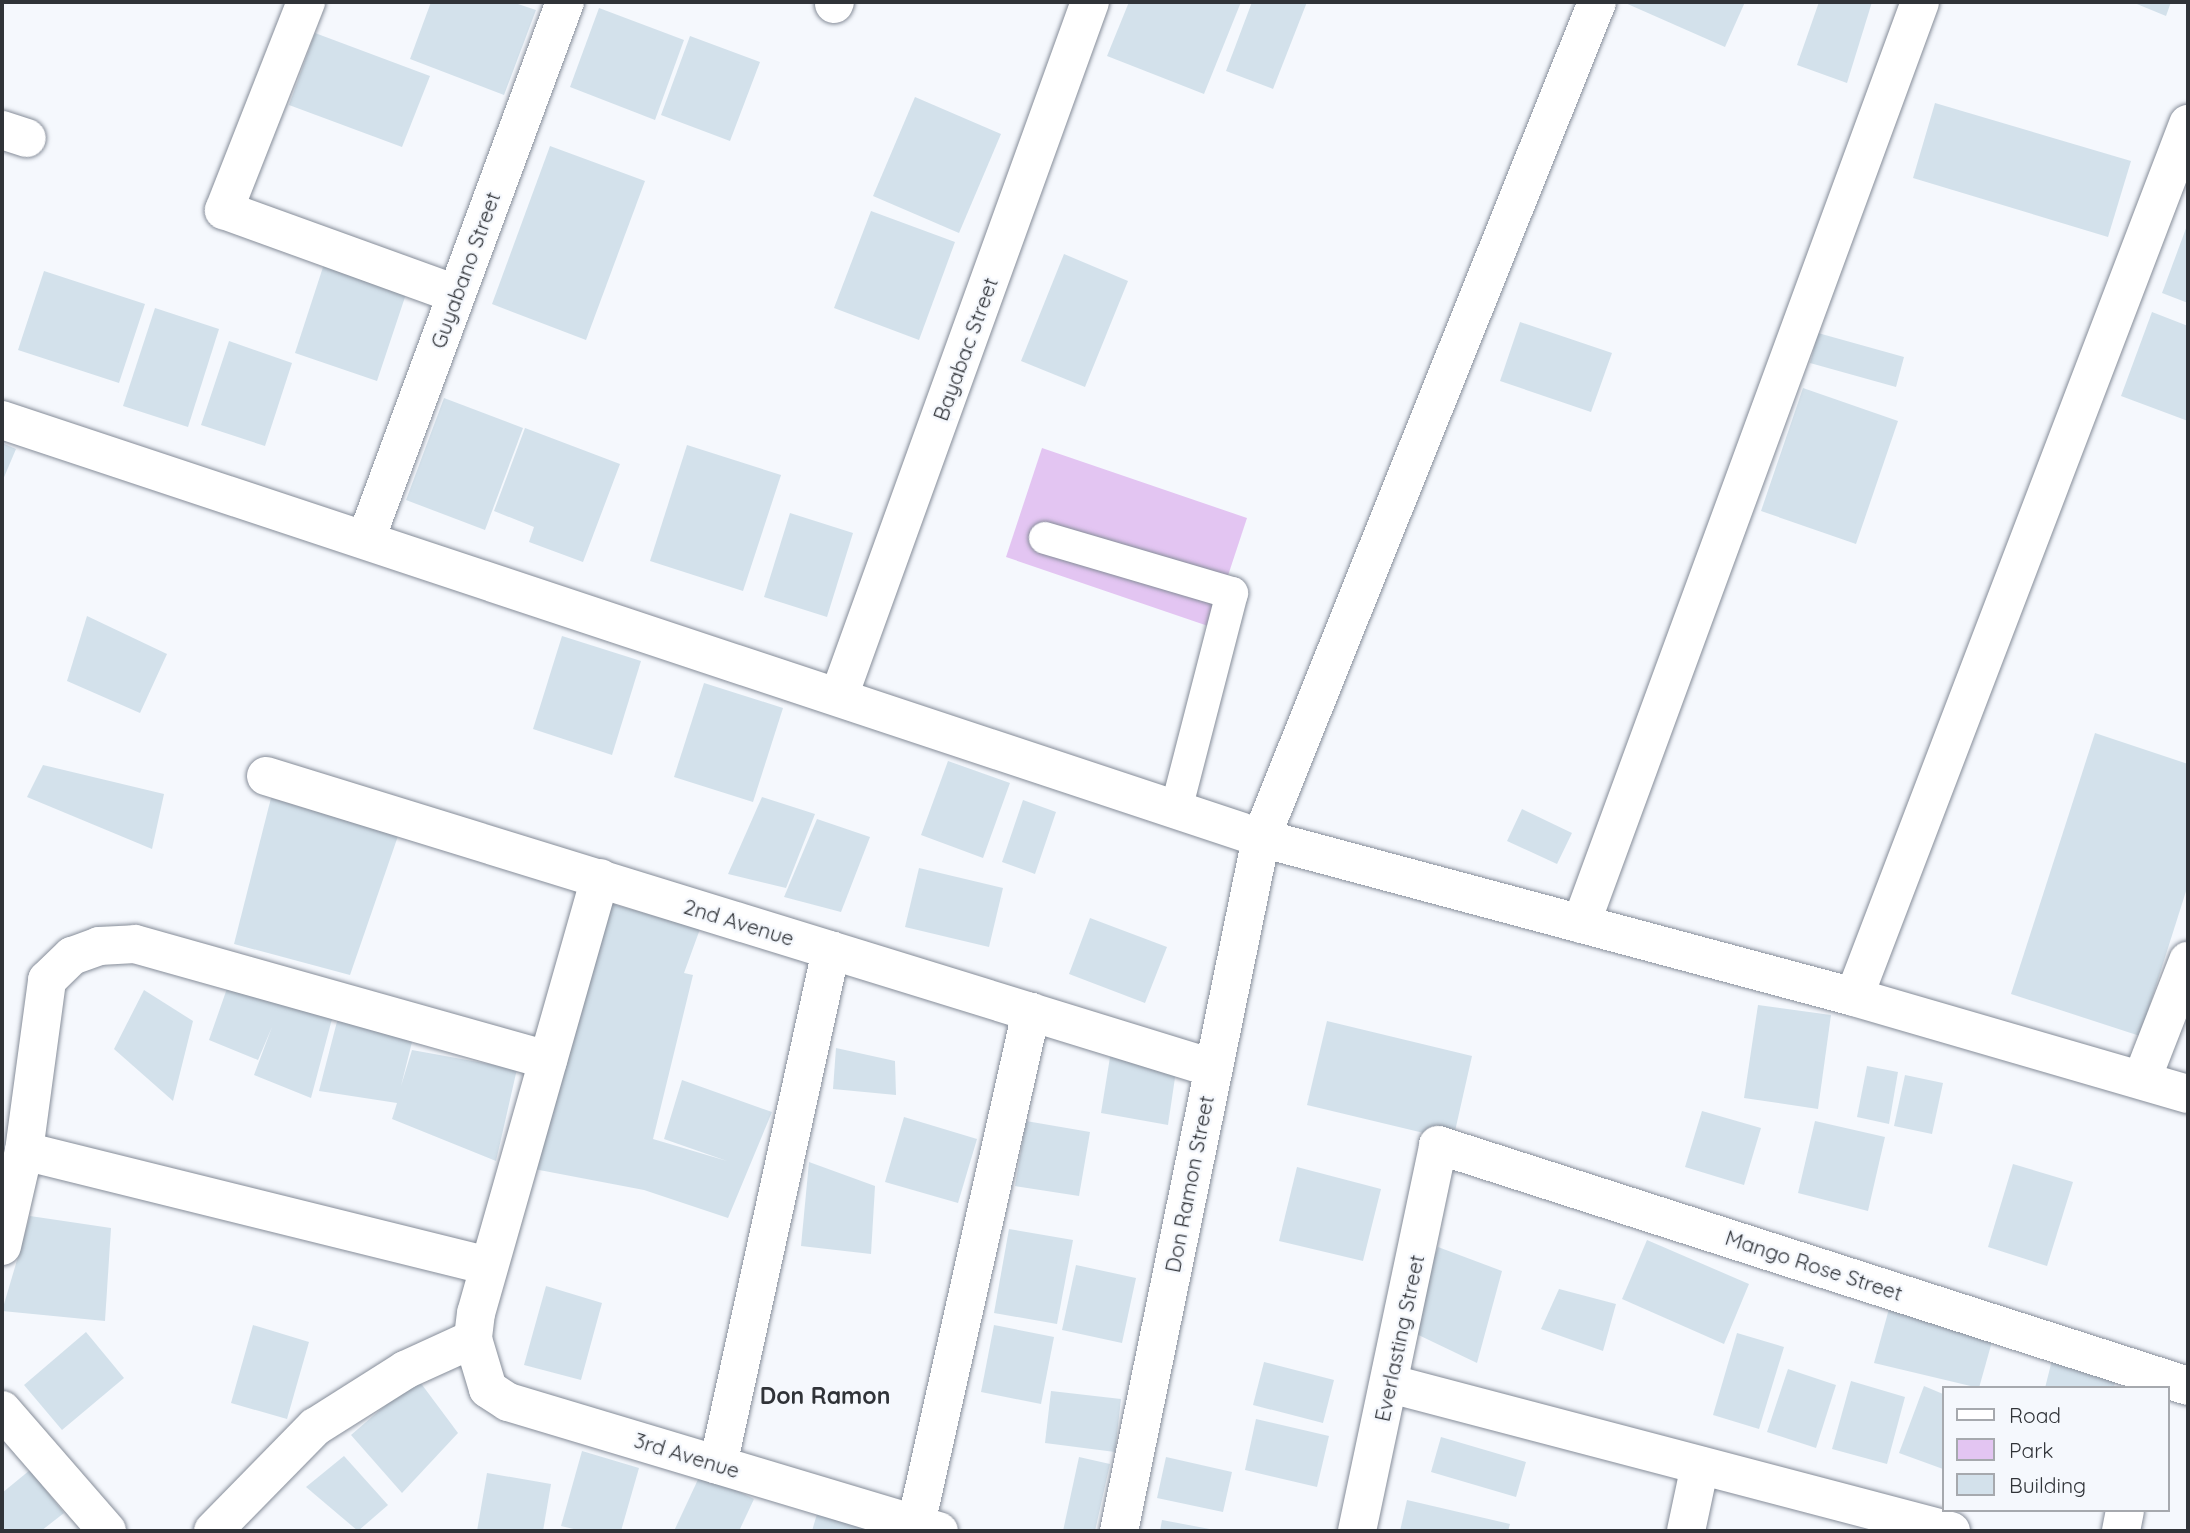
<!DOCTYPE html>
<html>
<head>
<meta charset="utf-8">
<style>
	body { margin:0 }
	#map { position:relative; width:2190px; height:1533px; overflow:hidden; background:#f5f8fd; font-family:Quicksand,sans-serif }
	div>[style] { position:absolute }
	.green>* { inset:0; background:#e3c5f2 }
	.building>* { inset:0; background:#d3e1eb }
	.roads { filter:drop-shadow(0 0 2px #868d99) drop-shadow(0 0 2px #868d99) }
	.lane>* { height:32px; margin:-16px; padding:0 16px; transform-origin:16px; border-radius:16px; background:#fff }
	.street>* { height:38px; margin:-19px; padding:0 19px; transform-origin:19px; border-radius:19px; background:#fff }
	span { translate:-50% -50%; white-space:nowrap; text-align:center; line-height:1.15; -webkit-text-stroke:5px #f5f8fd; paint-order:stroke }
	.street-label { font-size:21px; color:#303338 }
	.neighbourhood-label { font-size:23px; color:#303338; font-weight:700 }
	.frame { position:absolute; inset:0; border:4px solid #303338; pointer-events:none }
	.legend { position:absolute; left:1942px; top:1386px; width:228px; height:126px; box-sizing:border-box; background:#f5f8fd; border:2px solid #a6a9ae; margin:0; padding:9px 12px; list-style:none; font-size:21px; color:#303338 }
	.legend li { display:flex; align-items:center; gap:14px; height:35px }
	.legend b { width:35px; border:2px solid #a6a9ae }
</style>
</head>
<body>
<div id="map">
	<div class="green">
		<i style="clip-path:polygon(1042px 448px,1247px 518px,1211px 627px,1006px 557px)"></i>
	</div>
	<div class="building">
		<i style="clip-path:polygon(431px 2px,512px 2px,536px 10px,504px 95px,410px 59px)"></i>
		<i style="clip-path:polygon(1129px 2px,1241px 2px,1204px 94px,1107px 56px)"></i>
		<i style="clip-path:polygon(1252px 2px,1307px 2px,1273px 89px,1226px 71px)"></i>
		<i style="clip-path:polygon(1623px 2px,1745px 2px,1725px 47px)"></i>
		<i style="clip-path:polygon(1819px 2px,1872px 2px,1847px 83px,1797px 65px)"></i>
		<i style="clip-path:polygon(2132px 2px,2171px 2px,2166px 16px)"></i>
		<i style="clip-path:polygon(599px 8px,684px 40px,655px 120px,570px 87px)"></i>
		<i style="clip-path:polygon(315px 33px,430px 76px,402px 147px,289px 105px)"></i>
		<i style="clip-path:polygon(690px 36px,760px 62px,730px 141px,661px 115px)"></i>
		<i style="clip-path:polygon(915px 97px,1001px 134px,959px 233px,873px 196px)"></i>
		<i style="clip-path:polygon(1935px 103px,2131px 161px,2108px 237px,1913px 178px)"></i>
		<i style="clip-path:polygon(550px 146px,645px 181px,586px 340px,492px 304px)"></i>
		<i style="clip-path:polygon(871px 211px,955px 242px,919px 340px,834px 308px)"></i>
		<i style="clip-path:polygon(2188px 223px,2188px 303px,2162px 293px)"></i>
		<i style="clip-path:polygon(1064px 254px,1128px 281px,1085px 387px,1021px 361px)"></i>
		<i style="clip-path:polygon(324px 264px,407px 291px,377px 381px,295px 353px)"></i>
		<i style="clip-path:polygon(44px 271px,145px 304px,119px 383px,18px 350px)"></i>
		<i style="clip-path:polygon(155px 308px,219px 329px,188px 427px,123px 406px)"></i>
		<i style="clip-path:polygon(2152px 312px,2188px 326px,2188px 421px,2121px 396px)"></i>
		<i style="clip-path:polygon(1520px 322px,1612px 353px,1591px 412px,1500px 381px)"></i>
		<i style="clip-path:polygon(1818px 333px,1904px 357px,1896px 387px,1810px 363px)"></i>
		<i style="clip-path:polygon(229px 341px,292px 363px,265px 446px,201px 425px)"></i>
		<i style="clip-path:polygon(1803px 388px,1898px 421px,1856px 544px,1761px 511px)"></i>
		<i style="clip-path:polygon(444px 398px,523px 428px,485px 530px,406px 500px)"></i>
		<i style="clip-path:polygon(525px 428px,620px 464px,583px 562px,529px 542px,534px 527px,494px 511px)"></i>
		<i style="clip-path:polygon(2px 443px,16px 449px,2px 482px)"></i>
		<i style="clip-path:polygon(687px 445px,781px 475px,743px 591px,650px 561px)"></i>
		<i style="clip-path:polygon(790px 513px,853px 533px,827px 617px,764px 597px)"></i>
		<i style="clip-path:polygon(87px 616px,167px 654px,140px 713px,67px 681px)"></i>
		<i style="clip-path:polygon(562px 636px,641px 661px,612px 755px,533px 729px)"></i>
		<i style="clip-path:polygon(704px 683px,783px 708px,753px 802px,674px 777px)"></i>
		<i style="clip-path:polygon(2095px 733px,2188px 764px,2188px 885px,2140px 1036px,2011px 994px)"></i>
		<i style="clip-path:polygon(948px 761px,1010px 783px,983px 858px,921px 835px)"></i>
		<i style="clip-path:polygon(43px 765px,164px 794px,152px 849px,27px 797px)"></i>
		<i style="clip-path:polygon(762px 797px,815px 814px,786px 888px,728px 874px)"></i>
		<i style="clip-path:polygon(271px 798px,398px 836px,350px 975px,234px 944px)"></i>
		<i style="clip-path:polygon(1023px 800px,1056px 812px,1035px 874px,1002px 862px)"></i>
		<i style="clip-path:polygon(1522px 809px,1572px 833px,1557px 864px,1507px 841px)"></i>
		<i style="clip-path:polygon(817px 819px,870px 837px,841px 912px,784px 897px)"></i>
		<i style="clip-path:polygon(919px 868px,1003px 888px,989px 947px,905px 927px)"></i>
		<i style="clip-path:polygon(609px 903px,700px 929px,684px 973px,693px 975px,653px 1139px,727px 1161px,664px 1139px,682px 1080px,772px 1112px,728px 1218px,644px 1190px,534px 1169px)"></i>
		<i style="clip-path:polygon(1090px 918px,1167px 947px,1145px 1003px,1069px 974px)"></i>
		<i style="clip-path:polygon(231px 977px,332px 1019px,311px 1098px,254px 1075px,272px 1027px,258px 1060px,209px 1040px)"></i>
		<i style="clip-path:polygon(144px 990px,193px 1021px,173px 1101px,114px 1049px)"></i>
		<i style="clip-path:polygon(1758px 1005px,1831px 1015px,1818px 1109px,1744px 1098px)"></i>
		<i style="clip-path:polygon(340px 1010px,414px 1034px,401px 1086px,412px 1050px,517px 1069px,496px 1161px,392px 1119px,397px 1103px,319px 1091px)"></i>
		<i style="clip-path:polygon(1327px 1021px,1472px 1056px,1453px 1140px,1307px 1105px)"></i>
		<i style="clip-path:polygon(836px 1048px,895px 1061px,896px 1095px,833px 1089px)"></i>
		<i style="clip-path:polygon(1111px 1051px,1176px 1071px,1168px 1125px,1101px 1113px)"></i>
		<i style="clip-path:polygon(1867px 1066px,1898px 1072px,1889px 1124px,1857px 1117px)"></i>
		<i style="clip-path:polygon(1905px 1075px,1943px 1083px,1932px 1134px,1894px 1126px)"></i>
		<i style="clip-path:polygon(1702px 1111px,1761px 1128px,1744px 1185px,1685px 1167px)"></i>
		<i style="clip-path:polygon(904px 1117px,977px 1139px,958px 1203px,885px 1182px)"></i>
		<i style="clip-path:polygon(1026px 1121px,1090px 1132px,1079px 1196px,1015px 1186px)"></i>
		<i style="clip-path:polygon(1815px 1121px,1885px 1137px,1868px 1211px,1798px 1193px)"></i>
		<i style="clip-path:polygon(809px 1162px,875px 1186px,871px 1254px,801px 1246px)"></i>
		<i style="clip-path:polygon(2013px 1164px,2073px 1182px,2047px 1266px,1988px 1247px)"></i>
		<i style="clip-path:polygon(1297px 1167px,1381px 1189px,1363px 1261px,1279px 1241px)"></i>
		<i style="clip-path:polygon(30px 1216px,111px 1228px,105px 1321px,2px 1311px)"></i>
		<i style="clip-path:polygon(1009px 1229px,1073px 1240px,1057px 1324px,994px 1313px)"></i>
		<i style="clip-path:polygon(1647px 1240px,1749px 1284px,1724px 1344px,1622px 1299px)"></i>
		<i style="clip-path:polygon(1438px 1247px,1502px 1271px,1477px 1363px,1408px 1330px)"></i>
		<i style="clip-path:polygon(1076px 1265px,1136px 1278px,1122px 1343px,1062px 1330px)"></i>
		<i style="clip-path:polygon(546px 1286px,602px 1303px,581px 1380px,524px 1365px)"></i>
		<i style="clip-path:polygon(1559px 1289px,1616px 1304px,1603px 1351px,1541px 1329px)"></i>
		<i style="clip-path:polygon(1889px 1309px,1993px 1338px,1979px 1388px,1874px 1363px)"></i>
		<i style="clip-path:polygon(253px 1325px,309px 1342px,287px 1419px,231px 1403px)"></i>
		<i style="clip-path:polygon(994px 1325px,1054px 1337px,1041px 1404px,981px 1392px)"></i>
		<i style="clip-path:polygon(86px 1332px,124px 1378px,62px 1430px,24px 1385px)"></i>
		<i style="clip-path:polygon(1737px 1333px,1784px 1347px,1759px 1429px,1713px 1415px)"></i>
		<i style="clip-path:polygon(2052px 1360px,2115px 1381px,2114px 1388px,2045px 1388px)"></i>
		<i style="clip-path:polygon(1264px 1362px,1334px 1380px,1323px 1423px,1253px 1405px)"></i>
		<i style="clip-path:polygon(1788px 1369px,1836px 1385px,1816px 1448px,1767px 1432px)"></i>
		<i style="clip-path:polygon(417px 1378px,458px 1433px,402px 1493px,351px 1435px)"></i>
		<i style="clip-path:polygon(1851px 1381px,1905px 1397px,1887px 1464px,1832px 1449px)"></i>
		<i style="clip-path:polygon(1924px 1386px,1943px 1394px,1943px 1469px,1899px 1453px)"></i>
		<i style="clip-path:polygon(1051px 1391px,1121px 1399px,1115px 1452px,1045px 1443px)"></i>
		<i style="clip-path:polygon(1256px 1419px,1329px 1436px,1317px 1487px,1245px 1470px)"></i>
		<i style="clip-path:polygon(1441px 1437px,1526px 1462px,1516px 1497px,1431px 1472px)"></i>
		<i style="clip-path:polygon(582px 1451px,639px 1468px,621px 1531px,582px 1531px,561px 1526px)"></i>
		<i style="clip-path:polygon(344px 1456px,388px 1505px,358px 1531px,306px 1487px)"></i>
		<i style="clip-path:polygon(1079px 1457px,1110px 1464px,1095px 1531px,1063px 1531px)"></i>
		<i style="clip-path:polygon(1166px 1457px,1232px 1472px,1223px 1512px,1157px 1498px)"></i>
		<i style="clip-path:polygon(30px 1470px,64px 1513px,41px 1531px,2px 1531px,2px 1493px)"></i>
		<i style="clip-path:polygon(487px 1473px,551px 1484px,543px 1531px,477px 1531px)"></i>
		<i style="clip-path:polygon(701px 1473px,754px 1499px,739px 1531px,674px 1531px)"></i>
		<i style="clip-path:polygon(1407px 1500px,1510px 1524px,1508px 1531px,1400px 1531px)"></i>
		<i style="clip-path:polygon(819px 1507px,874px 1531px,812px 1531px)"></i>
		<i style="clip-path:polygon(1162px 1520px,1215px 1530px,1215px 1531px,1160px 1531px)"></i>
	</div>
	<div class="roads">
		<div class="lane">
			<i style="left:1045px;top:538px;width:195px;rotate:16.4deg"></i>
			<i style="left:1232px;top:593px;width:223px;rotate:104.5deg"></i>
		</div>
		<div class="street">
			<i style="left:306px;top:2px;width:224px;rotate:111.5deg"></i>
			<i style="left:224px;top:210px;width:247px;rotate:19.9deg"></i>
			<i style="left:834px;top:4px;width:2px;rotate:-63deg"></i>
			<i style="left:2px;top:130px;width:26px;rotate:18deg"></i>
			<i style="left:2px;top:420px;width:1327px;rotate:18.37deg"></i>
			<i style="left:1261px;top:838px;width:614px;rotate:15.01deg"></i>
			<i style="left:1854px;top:997px;width:348px;rotate:16.2deg"></i>
			<i style="left:366px;top:539px;width:573px;rotate:-69.67deg"></i>
			<i style="left:839px;top:696px;width:738px;rotate:-70.12deg"></i>
			<i style="left:266px;top:776px;width:990px;rotate:17.15deg"></i>
			<i style="left:600px;top:878px;width:452px;rotate:105.9deg"></i>
			<i style="left:476px;top:1313px;width:26px;rotate:97deg"></i>
			<i style="left:473px;top:1339px;width:52px;rotate:73.3deg"></i>
			<i style="left:488px;top:1389px;width:24px;rotate:33deg"></i>
			<i style="left:508px;top:1402px;width:450px;rotate:16.7deg"></i>
			<i style="left:1581px;top:924px;width:982px;rotate:-69.81deg"></i>
			<i style="left:1854px;top:997px;width:935px;rotate:-69.06deg"></i>
			<i style="left:2142px;top:1079px;width:127px;rotate:-68.7deg"></i>
			<i style="left:24px;top:1151px;width:478px;rotate:13.9deg"></i>
			<i style="left:2px;top:1246px;width:98px;rotate:-77deg"></i>
			<i style="left:24px;top:1151px;width:173px;rotate:-82.3deg"></i>
			<i style="left:47px;top:980px;width:35px;rotate:-44deg"></i>
			<i style="left:72px;top:956px;width:29px;rotate:-20deg"></i>
			<i style="left:99px;top:946px;width:36px;rotate:-3deg"></i>
			<i style="left:135px;top:944px;width:429px;rotate:15.7deg"></i>
			<i style="left:1391px;top:1384px;width:579px;rotate:14.71deg"></i>
			<i style="left:2px;top:1410px;width:160px;rotate:49deg"></i>
			<i style="left:718px;top:1465px;width:527px;rotate:-77.62deg"></i>
			<i style="left:916px;top:1524px;width:525px;rotate:-77.34deg"></i>
			<i style="left:213px;top:1531px;width:146px;rotate:-45.6deg"></i>
			<i style="left:315px;top:1427px;width:107px;rotate:-32.3deg"></i>
			<i style="left:405px;top:1370px;width:75px;rotate:-24.5deg"></i>
			<i style="left:1119px;top:1531px;width:707px;rotate:-78.42deg"></i>
			<i style="left:1261px;top:838px;width:901px;rotate:-68.1deg"></i>
			<i style="left:1357px;top:1531px;width:394px;rotate:-78.1deg"></i>
			<i style="left:1438px;top:1145px;width:788px;rotate:17.81deg"></i>
			<i style="left:1686px;top:1531px;width:67px;rotate:-78deg"></i>
			<i style="left:2121px;top:1531px;width:21px;rotate:-79deg"></i>
		</div>
	</div>
	<div class="street-label">
		<span style="left:465px;top:270px;rotate:-70deg">Guyabano Street</span>
		<span style="left:965px;top:349px;rotate:-70deg">Bayabac Street</span>
		<span style="left:739px;top:922px;rotate:17deg">2nd Avenue</span>
		<span style="left:1189px;top:1184px;rotate:-79deg">Don Ramon Street</span>
		<span style="left:1814px;top:1265px;rotate:18deg">Mango Rose Street</span>
		<span style="left:1399px;top:1338px;rotate:-78deg">Everlasting Street</span>
		<span style="left:687px;top:1455px;rotate:17deg">3rd Avenue</span>
	</div>
	<div class="neighbourhood-label">
		<span style="left:825px;top:1396px">Don Ramon</span>
	</div>
	<div class="frame"></div>
	<ul class="legend">
	<li><b style="height:9px;background:#fff"></b>Road</li>
	<li><b style="height:19px;background:#e3c5f2"></b>Park</li>
	<li><b style="height:19px;background:#d3e1eb"></b>Building</li>
	</ul>
</div>
</body>
</html>
